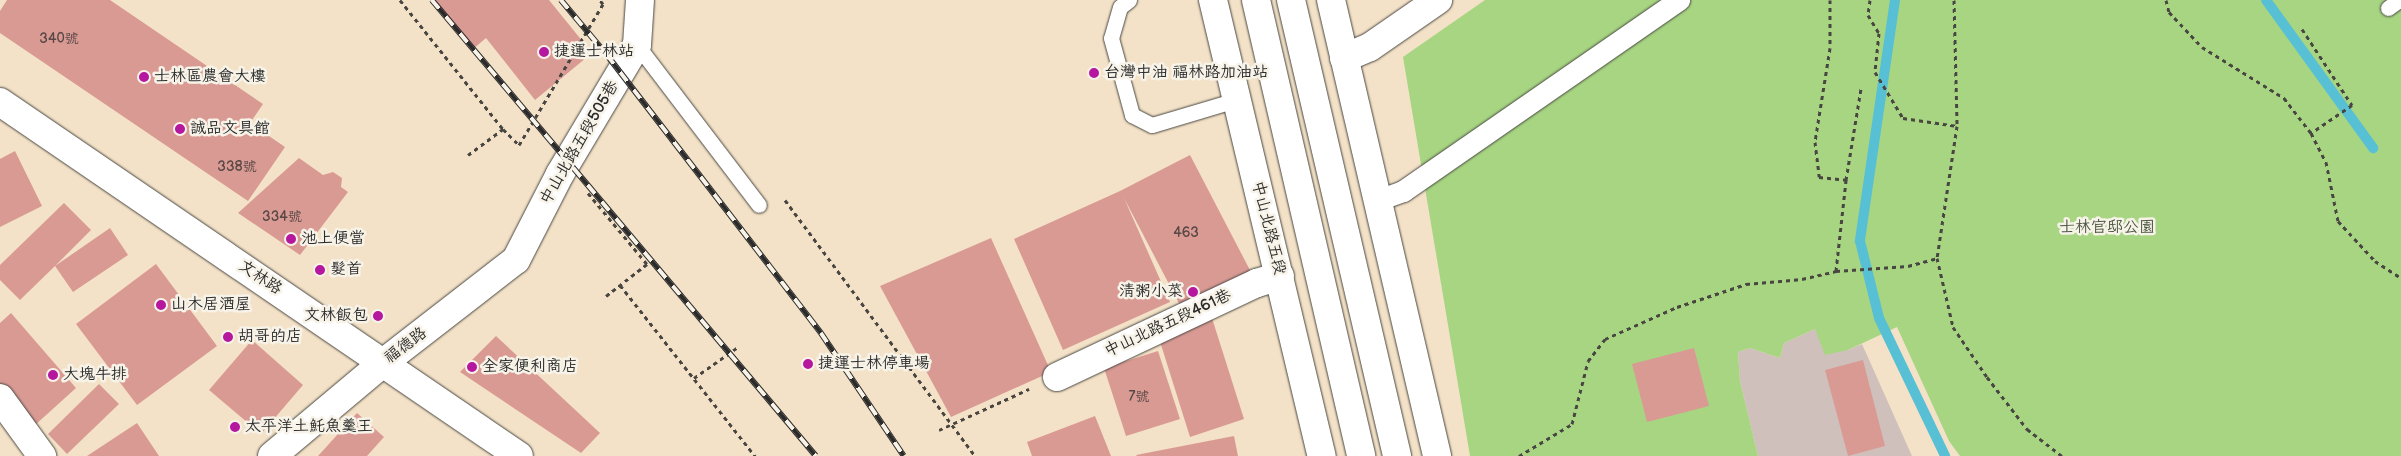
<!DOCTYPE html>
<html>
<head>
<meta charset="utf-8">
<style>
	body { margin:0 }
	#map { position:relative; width:2401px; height:456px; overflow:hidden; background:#f3e2c7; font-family:"Balsamiq Sans","LXGW WenKai TC",sans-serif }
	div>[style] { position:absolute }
	.industrial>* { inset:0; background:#d0c0bc }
	.green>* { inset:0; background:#a7d582 }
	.stream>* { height:10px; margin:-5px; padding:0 5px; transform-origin:5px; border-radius:5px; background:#58c0d5 }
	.building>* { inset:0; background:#da9a94 }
	.path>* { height:3px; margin-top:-1.5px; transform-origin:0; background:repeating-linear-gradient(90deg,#494642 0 4px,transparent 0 8px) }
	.roads { filter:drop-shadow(0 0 1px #494642) drop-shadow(0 0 1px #494642) }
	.service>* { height:15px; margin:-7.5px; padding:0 7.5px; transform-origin:7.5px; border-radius:7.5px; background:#fff }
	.pedestrian>* { height:21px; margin:-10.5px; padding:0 10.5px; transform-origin:10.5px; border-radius:10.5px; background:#fff }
	.minor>* { height:28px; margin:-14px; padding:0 14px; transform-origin:14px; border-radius:14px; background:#fff }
	.primary>* { height:28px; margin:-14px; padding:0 14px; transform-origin:14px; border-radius:14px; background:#fff }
	.rail>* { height:5.5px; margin-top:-2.75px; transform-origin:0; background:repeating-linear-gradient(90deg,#f7f3e8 0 11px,#2b2b2b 0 22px); box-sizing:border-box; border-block:1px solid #2b2b2b }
	.dots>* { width:14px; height:14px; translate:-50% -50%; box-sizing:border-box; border:2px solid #f7f3e8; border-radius:50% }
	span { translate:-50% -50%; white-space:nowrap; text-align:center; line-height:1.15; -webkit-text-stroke:5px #f7f3e8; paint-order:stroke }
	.number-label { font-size:14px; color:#574745 }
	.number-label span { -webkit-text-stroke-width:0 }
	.poi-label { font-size:16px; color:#2b2b2b }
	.left { translate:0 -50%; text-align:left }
	.right { translate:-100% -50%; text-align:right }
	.street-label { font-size:16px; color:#2b2b2b }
	.park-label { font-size:16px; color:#4a5641 }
</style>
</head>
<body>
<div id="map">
	<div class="industrial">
		<i style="clip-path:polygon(1815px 329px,1848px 350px,1862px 344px,1912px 456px,1758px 456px,1740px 381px,1738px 352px,1750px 348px,1780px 358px,1784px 343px)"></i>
	</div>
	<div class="green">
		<i style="clip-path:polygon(1485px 0,2401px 0,2401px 456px,1960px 456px,1949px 441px,1897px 327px,1848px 350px,1825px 355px,1815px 329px,1784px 343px,1780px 358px,1750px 348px,1738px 352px,1740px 381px,1758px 456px,1470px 456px,1403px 57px)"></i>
	</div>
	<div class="stream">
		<i style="left:1895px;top:0;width:244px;rotate:98.3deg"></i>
		<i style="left:1860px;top:241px;width:79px;rotate:76.1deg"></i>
		<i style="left:1879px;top:318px;width:153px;rotate:64.4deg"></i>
		<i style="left:2266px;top:0;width:183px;rotate:54.1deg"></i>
	</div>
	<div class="building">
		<i style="clip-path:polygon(7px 0,110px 0,263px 104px,250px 123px,285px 147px,248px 201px,0 33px,0 11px)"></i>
		<i style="clip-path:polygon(431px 0,549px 0,592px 53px,535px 100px,486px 38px,472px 50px)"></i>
		<i style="clip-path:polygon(15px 151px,42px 206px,0 227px,0 159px)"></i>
		<i style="clip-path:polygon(1190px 155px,1252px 274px,1182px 309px,1124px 198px,1170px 302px,1063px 350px,1014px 239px,1120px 191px)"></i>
		<i style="clip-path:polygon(299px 158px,323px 175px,333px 172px,342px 178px,341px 187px,348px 192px,300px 255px,238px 213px)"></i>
		<i style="clip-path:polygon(64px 203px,91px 230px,55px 266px,110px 228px,128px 255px,73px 292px,55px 266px,20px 300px,0 280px,0 265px)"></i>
		<i style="clip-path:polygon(991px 238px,1051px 372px,951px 417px,880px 286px)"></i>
		<i style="clip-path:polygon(156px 264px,217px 346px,137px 405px,76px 324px)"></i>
		<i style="clip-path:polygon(11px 313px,76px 388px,34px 426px,0 387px,0 323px)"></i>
		<i style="clip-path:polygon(1211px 315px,1244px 419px,1190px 437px,1157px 332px)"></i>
		<i style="clip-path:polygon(496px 336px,600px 433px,581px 453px,460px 372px)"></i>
		<i style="clip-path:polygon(252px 340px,303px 385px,261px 434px,209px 390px)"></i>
		<i style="clip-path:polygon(1694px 348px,1709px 406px,1647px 422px,1632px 364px)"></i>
		<i style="clip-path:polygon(1158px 351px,1180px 419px,1126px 436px,1104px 368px)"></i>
		<i style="clip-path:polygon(1863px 360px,1885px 446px,1848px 456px,1825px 370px)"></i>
		<i style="clip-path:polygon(99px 384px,119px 404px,67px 454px,48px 434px)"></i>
		<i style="clip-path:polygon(357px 413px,384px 437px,367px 456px,318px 456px)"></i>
		<i style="clip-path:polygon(1095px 416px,1111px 456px,1032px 456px,1027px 442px)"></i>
		<i style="clip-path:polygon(137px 423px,159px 456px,87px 456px)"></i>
		<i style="clip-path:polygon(1234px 436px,1238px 456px,1137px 456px,1136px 455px)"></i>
	</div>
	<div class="path">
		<i style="left:400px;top:0;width:165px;rotate:51.4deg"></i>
		<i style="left:503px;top:129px;width:23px;rotate:45deg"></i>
		<i style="left:519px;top:145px;width:164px;rotate:-59.2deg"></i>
		<i style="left:603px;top:4px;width:5px;rotate:-127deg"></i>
		<i style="left:1830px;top:0;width:48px;rotate:90deg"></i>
		<i style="left:1830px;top:48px;width:95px;rotate:99.1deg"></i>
		<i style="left:1815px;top:142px;width:35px;rotate:83deg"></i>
		<i style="left:1819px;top:177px;width:27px;rotate:6deg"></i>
		<i style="left:1870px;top:0;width:15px;rotate:98deg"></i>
		<i style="left:1868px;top:15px;width:21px;rotate:59deg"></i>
		<i style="left:1879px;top:33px;width:39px;rotate:96deg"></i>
		<i style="left:1875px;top:72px;width:54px;rotate:58.7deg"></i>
		<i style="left:1903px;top:118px;width:55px;rotate:8.4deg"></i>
		<i style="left:1954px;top:0;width:126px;rotate:88.6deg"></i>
		<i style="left:1957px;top:126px;width:134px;rotate:98.6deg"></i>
		<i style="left:1937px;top:258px;width:71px;rotate:76.9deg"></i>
		<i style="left:1953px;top:327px;width:60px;rotate:55.8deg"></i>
		<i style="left:1987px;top:377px;width:66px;rotate:52.4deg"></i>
		<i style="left:2027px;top:429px;width:44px;rotate:37.6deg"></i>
		<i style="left:2166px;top:0;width:12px;rotate:76deg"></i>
		<i style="left:2169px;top:12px;width:48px;rotate:46.7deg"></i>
		<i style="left:2202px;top:47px;width:97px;rotate:31.9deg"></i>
		<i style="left:2284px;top:98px;width:44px;rotate:52.4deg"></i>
		<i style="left:2311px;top:133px;width:33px;rotate:63deg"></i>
		<i style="left:2326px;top:162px;width:60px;rotate:78.5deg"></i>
		<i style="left:2338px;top:221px;width:54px;rotate:47.2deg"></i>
		<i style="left:2375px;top:261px;width:31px;rotate:33deg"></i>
		<i style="left:2302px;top:29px;width:91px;rotate:56.7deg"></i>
		<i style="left:2352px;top:105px;width:50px;rotate:145.7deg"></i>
		<i style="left:468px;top:155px;width:44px;rotate:-36.6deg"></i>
		<i style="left:588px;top:193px;width:92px;rotate:50.3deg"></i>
		<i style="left:647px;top:264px;width:34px;rotate:142deg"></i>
		<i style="left:620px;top:285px;width:218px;rotate:51.7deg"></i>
		<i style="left:785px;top:200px;width:319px;rotate:53.4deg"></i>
		<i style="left:1836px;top:271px;width:92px;rotate:-83.7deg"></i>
		<i style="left:1846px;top:180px;width:93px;rotate:-80.7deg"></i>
		<i style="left:606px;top:296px;width:18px;rotate:-38deg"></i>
		<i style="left:694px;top:378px;width:54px;rotate:-35.2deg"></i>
		<i style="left:939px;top:430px;width:99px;rotate:-24.5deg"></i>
		<i style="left:1519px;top:456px;width:62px;rotate:-31.1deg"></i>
		<i style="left:1572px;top:424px;width:65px;rotate:-75.7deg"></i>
		<i style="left:1588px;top:361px;width:28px;rotate:-52deg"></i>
		<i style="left:1605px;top:339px;width:79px;rotate:-24deg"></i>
		<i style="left:1677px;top:307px;width:73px;rotate:-18.4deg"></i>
		<i style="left:1746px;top:284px;width:56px;rotate:-5.1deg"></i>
		<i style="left:1802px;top:279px;width:35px;rotate:-13deg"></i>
		<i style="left:1836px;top:271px;width:72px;rotate:-4deg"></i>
		<i style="left:1908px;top:266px;width:30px;rotate:-15deg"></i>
	</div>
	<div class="roads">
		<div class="service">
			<i style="left:1129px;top:0;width:11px;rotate:142deg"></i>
			<i style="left:1120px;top:7px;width:32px;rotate:106deg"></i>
			<i style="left:1111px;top:38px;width:80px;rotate:74.7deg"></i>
			<i style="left:1132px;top:115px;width:22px;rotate:27deg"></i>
			<i style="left:1152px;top:125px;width:88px;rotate:-16.6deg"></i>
			<i style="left:2388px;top:8px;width:14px;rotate:-36deg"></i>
			<i style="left:637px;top:45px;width:201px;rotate:52.7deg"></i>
		</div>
		<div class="pedestrian">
			<i style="left:1378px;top:200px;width:27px;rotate:-20deg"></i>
			<i style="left:1403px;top:191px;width:336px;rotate:-34.7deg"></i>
		</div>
		<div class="minor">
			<i style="left:1344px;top:58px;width:28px;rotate:-23deg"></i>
			<i style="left:1370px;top:47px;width:83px;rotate:-34.7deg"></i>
			<i style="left:0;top:102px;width:628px;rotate:34.3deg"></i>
			<i style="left:1057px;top:377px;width:221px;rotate:-25.2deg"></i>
			<i style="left:1257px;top:283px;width:24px;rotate:-17deg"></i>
			<i style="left:0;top:398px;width:72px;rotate:54.1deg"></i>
			<i style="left:272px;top:456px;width:145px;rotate:-40deg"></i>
			<i style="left:383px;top:363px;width:168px;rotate:-37.8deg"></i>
			<i style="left:516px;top:260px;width:97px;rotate:-62.9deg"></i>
			<i style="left:560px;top:174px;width:150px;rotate:-59.2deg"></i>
			<i style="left:637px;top:45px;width:45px;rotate:-86.2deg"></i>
		</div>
		<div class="primary">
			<i style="left:1213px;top:0;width:469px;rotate:76.6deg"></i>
			<i style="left:1256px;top:0;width:468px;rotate:77deg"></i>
			<i style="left:1291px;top:0;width:468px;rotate:76.9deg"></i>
			<i style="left:1331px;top:0;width:468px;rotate:76.9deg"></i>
		</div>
	</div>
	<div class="rail">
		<i style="left:432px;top:0;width:596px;rotate:49.9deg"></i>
		<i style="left:561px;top:0;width:72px;rotate:50.1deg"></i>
		<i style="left:607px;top:55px;width:351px;rotate:52.4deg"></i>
		<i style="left:821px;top:333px;width:148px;rotate:56deg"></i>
	</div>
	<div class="dots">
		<i style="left:544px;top:52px;background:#b5179e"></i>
		<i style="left:1094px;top:73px;background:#b5179e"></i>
		<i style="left:144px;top:77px;background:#b5179e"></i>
		<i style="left:180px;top:129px;background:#b5179e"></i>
		<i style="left:291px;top:239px;background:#b5179e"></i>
		<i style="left:320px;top:270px;background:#b5179e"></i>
		<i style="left:1193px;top:292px;background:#b5179e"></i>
		<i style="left:161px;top:305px;background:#b5179e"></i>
		<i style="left:378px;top:316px;background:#b5179e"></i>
		<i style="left:228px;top:337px;background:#b5179e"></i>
		<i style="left:808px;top:364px;background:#b5179e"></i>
		<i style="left:472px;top:367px;background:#b5179e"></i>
		<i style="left:53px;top:375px;background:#b5179e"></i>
		<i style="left:235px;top:427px;background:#b5179e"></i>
	</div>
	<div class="number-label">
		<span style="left:59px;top:39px">340號</span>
		<span style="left:237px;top:167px">338號</span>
		<span style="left:282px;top:217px">334號</span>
		<span style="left:1186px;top:233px">463</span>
		<span style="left:1139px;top:397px">7號</span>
	</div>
	<div class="poi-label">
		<span class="left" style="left:554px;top:52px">捷運士林站</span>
		<span class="left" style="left:1104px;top:73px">台灣中油 福林路加油站</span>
		<span class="left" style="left:154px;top:77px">士林區農會大樓</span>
		<span class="left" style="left:190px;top:129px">誠品文具館</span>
		<span class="left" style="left:301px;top:239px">池上便當</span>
		<span class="left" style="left:330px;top:270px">髮首</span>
		<span class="right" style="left:1183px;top:292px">清粥小菜</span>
		<span class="left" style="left:171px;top:305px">山木居酒屋</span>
		<span class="right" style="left:368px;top:316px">文林飯包</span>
		<span class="left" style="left:238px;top:337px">胡哥的店</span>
		<span class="left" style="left:818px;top:364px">捷運士林停車場</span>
		<span class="left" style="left:482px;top:367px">全家便利商店</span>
		<span class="left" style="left:63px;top:375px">大塊牛排</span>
		<span class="left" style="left:245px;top:427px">太平洋土魠魚羹王</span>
	</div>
	<div class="street-label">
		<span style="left:580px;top:143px;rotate:-60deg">中山北路五段505巷</span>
		<span style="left:1268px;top:228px;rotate:76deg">中山北路五段</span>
		<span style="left:260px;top:278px;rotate:34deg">文林路</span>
		<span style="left:1168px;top:324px;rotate:-25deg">中山北路五段461巷</span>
		<span style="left:406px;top:346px;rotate:-37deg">福德路</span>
	</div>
	<div class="park-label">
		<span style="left:2107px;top:228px">士林官邸公園</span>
	</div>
</div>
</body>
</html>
